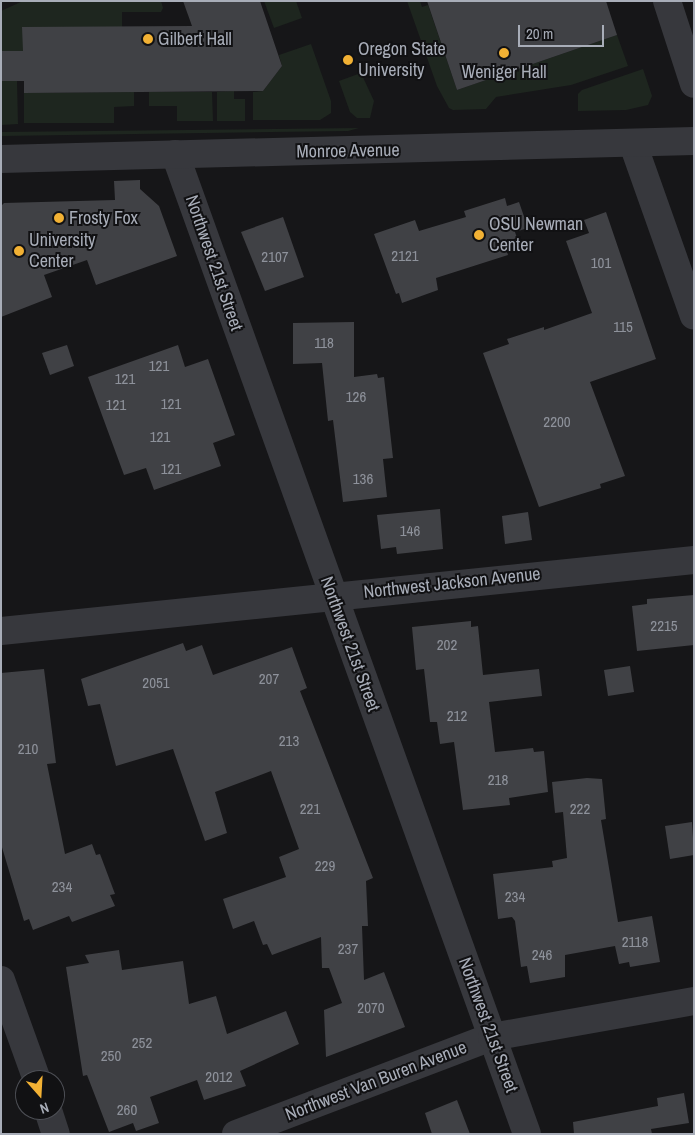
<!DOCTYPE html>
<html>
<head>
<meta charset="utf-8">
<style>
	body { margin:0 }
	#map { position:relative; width:695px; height:1135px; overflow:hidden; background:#161618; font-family:"Archivo Narrow",sans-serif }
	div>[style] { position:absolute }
	.green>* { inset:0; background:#1e261f }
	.building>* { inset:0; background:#404145 }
	.minor>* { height:28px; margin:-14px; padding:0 14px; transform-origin:14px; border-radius:14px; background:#37383d }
	.dots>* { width:14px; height:14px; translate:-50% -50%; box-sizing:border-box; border:2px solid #111113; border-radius:50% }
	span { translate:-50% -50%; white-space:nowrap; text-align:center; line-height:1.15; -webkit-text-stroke:4px #111113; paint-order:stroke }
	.number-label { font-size:15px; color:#8e929b }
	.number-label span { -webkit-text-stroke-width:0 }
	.poi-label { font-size:18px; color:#a8adb8 }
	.left { translate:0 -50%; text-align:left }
	.street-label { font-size:18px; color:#a8adb8 }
	.frame { position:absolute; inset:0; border:2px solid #a8adb8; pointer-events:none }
	.north { position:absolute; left:15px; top:1070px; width:50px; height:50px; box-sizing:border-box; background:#111113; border:1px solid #4d4f55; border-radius:50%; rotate:161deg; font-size:14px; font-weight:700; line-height:20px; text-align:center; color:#a8adb8 }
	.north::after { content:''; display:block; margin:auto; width:18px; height:22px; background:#f2b134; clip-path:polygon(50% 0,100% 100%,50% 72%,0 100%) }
	.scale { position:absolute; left:518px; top:25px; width:86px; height:22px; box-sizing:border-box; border:2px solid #a8adb8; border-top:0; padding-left:6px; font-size:15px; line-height:18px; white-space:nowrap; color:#a8adb8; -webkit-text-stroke:4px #111113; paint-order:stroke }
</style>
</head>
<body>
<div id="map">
	<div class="green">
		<i style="clip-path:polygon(23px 1px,161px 1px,163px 8px,161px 12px,122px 12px,122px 27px,23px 28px,23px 51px,2px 52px,2px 81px,17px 81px,18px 124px,1px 125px,1px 11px)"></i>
		<i style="clip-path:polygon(264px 1px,296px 1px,302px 18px,274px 28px)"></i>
		<i style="clip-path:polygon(407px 1px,420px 1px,422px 7px,428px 5px,457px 90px,617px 35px,628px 66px,571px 85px,496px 97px,486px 109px,453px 110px,449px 108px,437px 86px)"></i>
		<i style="clip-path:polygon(311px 44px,331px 101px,331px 113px,320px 120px,253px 120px,253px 92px,263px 91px,282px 66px,279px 55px)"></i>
		<i style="clip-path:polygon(643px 69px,652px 96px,648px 105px,626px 110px,578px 111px,578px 94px,582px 90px)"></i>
		<i style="clip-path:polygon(361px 73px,374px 101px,370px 118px,357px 118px,350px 112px,339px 81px)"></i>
		<i style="clip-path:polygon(234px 91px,234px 99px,245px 99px,245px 121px,217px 121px,217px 92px)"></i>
		<i style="clip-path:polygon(134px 92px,134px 106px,114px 107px,114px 123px,24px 123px,24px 93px)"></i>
		<i style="clip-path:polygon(149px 92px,212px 92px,213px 121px,177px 121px,177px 106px,149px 106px)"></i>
		<i style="clip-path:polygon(359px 128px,348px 131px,1px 136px,1px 132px)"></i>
	</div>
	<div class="building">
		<i style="clip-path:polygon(183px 1px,260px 1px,282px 66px,263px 91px,24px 93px,24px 81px,2px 81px,2px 51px,23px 51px,22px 27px,192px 26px)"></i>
		<i style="clip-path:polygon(427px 1px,606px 1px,617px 35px,457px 90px)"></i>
		<i style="clip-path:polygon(140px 180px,140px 189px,159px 206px,177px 256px,96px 285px,87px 260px,44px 275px,52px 297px,1px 317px,1px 206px,4px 203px,115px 200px,114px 181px)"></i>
		<i style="clip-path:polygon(505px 198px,507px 206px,519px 202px,528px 228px,515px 232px,517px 238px,504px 242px,508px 255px,436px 278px,438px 290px,402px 303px,399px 293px,396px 294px,374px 234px,415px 220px,419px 231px,466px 217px,464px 211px)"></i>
		<i style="clip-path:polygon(606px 212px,656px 359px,590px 382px,625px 476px,600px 484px,601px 488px,539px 507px,483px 353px,509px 344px,507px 339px,544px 327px,544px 330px,592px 313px,566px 241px,589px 233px,584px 220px)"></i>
		<i style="clip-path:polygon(283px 217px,304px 277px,265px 291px,241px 232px)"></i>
		<i style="clip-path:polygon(354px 322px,354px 377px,377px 374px,378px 378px,384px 377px,393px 458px,383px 459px,387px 497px,343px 502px,333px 420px,328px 421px,322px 363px,293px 364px,293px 323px)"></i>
		<i style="clip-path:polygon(67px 345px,74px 366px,50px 375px,42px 353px)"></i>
		<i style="clip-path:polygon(178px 345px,185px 367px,208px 359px,235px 435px,213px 443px,221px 466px,154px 490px,146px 468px,124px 475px,88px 377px)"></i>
		<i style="clip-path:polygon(440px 509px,443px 549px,397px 554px,396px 547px,381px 549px,377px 515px)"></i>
		<i style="clip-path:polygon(528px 512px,532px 540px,505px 544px,502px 516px)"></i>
		<i style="clip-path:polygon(694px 595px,694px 645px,637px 651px,632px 606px,647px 604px,647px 599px)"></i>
		<i style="clip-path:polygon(471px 621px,471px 627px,478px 626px,483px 675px,539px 669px,542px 696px,489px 702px,495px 752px,533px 748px,534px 752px,544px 751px,548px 792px,509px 798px,510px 805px,463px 810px,454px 742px,440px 744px,437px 722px,430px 722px,424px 669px,416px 670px,412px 627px)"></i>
		<i style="clip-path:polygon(183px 643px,186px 651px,202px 645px,213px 675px,292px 647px,307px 688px,300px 691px,373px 878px,366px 881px,368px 926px,362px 926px,364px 980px,384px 972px,405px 1027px,326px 1057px,324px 1010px,342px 1003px,329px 968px,322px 968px,321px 937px,272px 955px,267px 944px,263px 945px,254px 921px,233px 929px,223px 899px,286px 877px,279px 857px,299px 849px,271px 771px,215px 792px,227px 833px,205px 841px,173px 749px,116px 766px,100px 704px,88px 706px,81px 679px)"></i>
		<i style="clip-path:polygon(630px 666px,634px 692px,608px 696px,604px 670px)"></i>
		<i style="clip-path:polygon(44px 669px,56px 763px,47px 764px,65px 854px,92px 844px,96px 855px,100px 854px,115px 894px,110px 895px,115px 906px,72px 922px,69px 916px,33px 930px,29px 919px,24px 921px,1px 844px,1px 673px)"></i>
		<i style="clip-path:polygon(587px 778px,602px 779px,606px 819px,601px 820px,618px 922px,652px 916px,660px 962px,630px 967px,629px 962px,619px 964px,615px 946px,565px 955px,565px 977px,530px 983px,527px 966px,521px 967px,515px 921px,512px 917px,498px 919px,493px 874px,553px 867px,552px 861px,567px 858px,563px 812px,555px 813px,552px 782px)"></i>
		<i style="clip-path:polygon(692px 822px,694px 855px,670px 859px,665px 826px)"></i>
		<i style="clip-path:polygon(119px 950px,122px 970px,183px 961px,189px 1004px,216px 996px,227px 1034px,286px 1011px,299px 1044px,240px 1071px,246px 1086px,204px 1100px,197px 1080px,150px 1097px,159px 1123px,136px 1131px,133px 1123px,109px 1132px,87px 1075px,83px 1076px,66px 967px,89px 963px,85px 955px)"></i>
		<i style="clip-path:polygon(684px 1093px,689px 1123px,651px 1129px,652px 1134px,574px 1134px,573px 1122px,658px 1106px,657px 1098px)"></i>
		<i style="clip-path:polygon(457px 1100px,470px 1134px,432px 1134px,425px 1113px)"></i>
	</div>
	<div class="minor">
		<i style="left:667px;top:1px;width:87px;rotate:72deg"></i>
		<i style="left:633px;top:144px;width:182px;rotate:70.5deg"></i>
		<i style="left:175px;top:154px;width:1041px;rotate:70.24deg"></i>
		<i style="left:1px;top:159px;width:693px;rotate:-1.49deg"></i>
		<i style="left:1px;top:631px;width:697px;rotate:-5.85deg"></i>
		<i style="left:1px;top:980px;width:106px;rotate:70.2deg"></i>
		<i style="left:48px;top:1110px;width:25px;rotate:72deg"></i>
		<i style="left:236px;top:1134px;width:274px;rotate:-20.8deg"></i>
		<i style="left:492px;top:1037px;width:205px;rotate:-10.1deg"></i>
	</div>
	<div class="dots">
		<i style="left:148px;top:39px;background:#f2b134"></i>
		<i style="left:504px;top:53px;background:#f2b134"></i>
		<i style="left:348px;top:60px;background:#f2b134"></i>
		<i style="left:59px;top:218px;background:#f2b134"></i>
		<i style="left:479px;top:235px;background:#f2b134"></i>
		<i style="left:19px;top:251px;background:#f2b134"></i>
	</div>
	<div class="number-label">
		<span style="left:405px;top:256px">2121</span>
		<span style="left:275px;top:257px">2107</span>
		<span style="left:601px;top:263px">101</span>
		<span style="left:623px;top:327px">115</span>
		<span style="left:324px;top:343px">118</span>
		<span style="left:159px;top:366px">121</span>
		<span style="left:125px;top:379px">121</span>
		<span style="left:356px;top:397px">126</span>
		<span style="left:171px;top:404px">121</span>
		<span style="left:116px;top:405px">121</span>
		<span style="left:557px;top:422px">2200</span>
		<span style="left:160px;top:437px">121</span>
		<span style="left:171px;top:469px">121</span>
		<span style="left:363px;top:479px">136</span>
		<span style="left:410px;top:531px">146</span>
		<span style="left:664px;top:626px">2215</span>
		<span style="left:447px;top:645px">202</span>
		<span style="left:269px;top:679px">207</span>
		<span style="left:156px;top:683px">2051</span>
		<span style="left:457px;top:716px">212</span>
		<span style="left:289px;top:741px">213</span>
		<span style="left:28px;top:749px">210</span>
		<span style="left:498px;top:780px">218</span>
		<span style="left:310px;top:809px">221</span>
		<span style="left:580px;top:809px">222</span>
		<span style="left:325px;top:866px">229</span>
		<span style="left:62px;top:887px">234</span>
		<span style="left:515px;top:897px">234</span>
		<span style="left:635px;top:942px">2118</span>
		<span style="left:348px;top:949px">237</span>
		<span style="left:542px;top:955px">246</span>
		<span style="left:371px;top:1008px">2070</span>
		<span style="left:142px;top:1043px">252</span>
		<span style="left:111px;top:1056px">250</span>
		<span style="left:219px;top:1077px">2012</span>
		<span style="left:127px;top:1110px">260</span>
	</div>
	<div class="poi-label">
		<span class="left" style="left:158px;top:39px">Gilbert Hall</span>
		<span class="left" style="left:358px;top:60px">Oregon State<br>University</span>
		<span style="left:504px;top:72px">Weniger Hall</span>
		<span class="left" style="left:69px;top:218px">Frosty Fox</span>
		<span class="left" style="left:489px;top:235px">OSU Newman<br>Center</span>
		<span class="left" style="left:29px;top:251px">University<br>Center</span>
	</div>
	<div class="street-label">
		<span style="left:348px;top:151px;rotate:-1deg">Monroe Avenue</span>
		<span style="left:214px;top:263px;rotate:71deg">Northwest 21st Street</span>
		<span style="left:452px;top:583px;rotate:-6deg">Northwest Jackson Avenue</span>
		<span style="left:350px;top:644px;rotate:70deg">Northwest 21st Street</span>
		<span style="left:488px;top:1025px;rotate:70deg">Northwest 21st Street</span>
		<span style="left:376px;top:1081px;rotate:-21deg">Northwest Van Buren Avenue</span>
	</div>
	<div class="frame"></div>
	<div class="north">N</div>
	<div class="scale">20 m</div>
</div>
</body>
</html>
